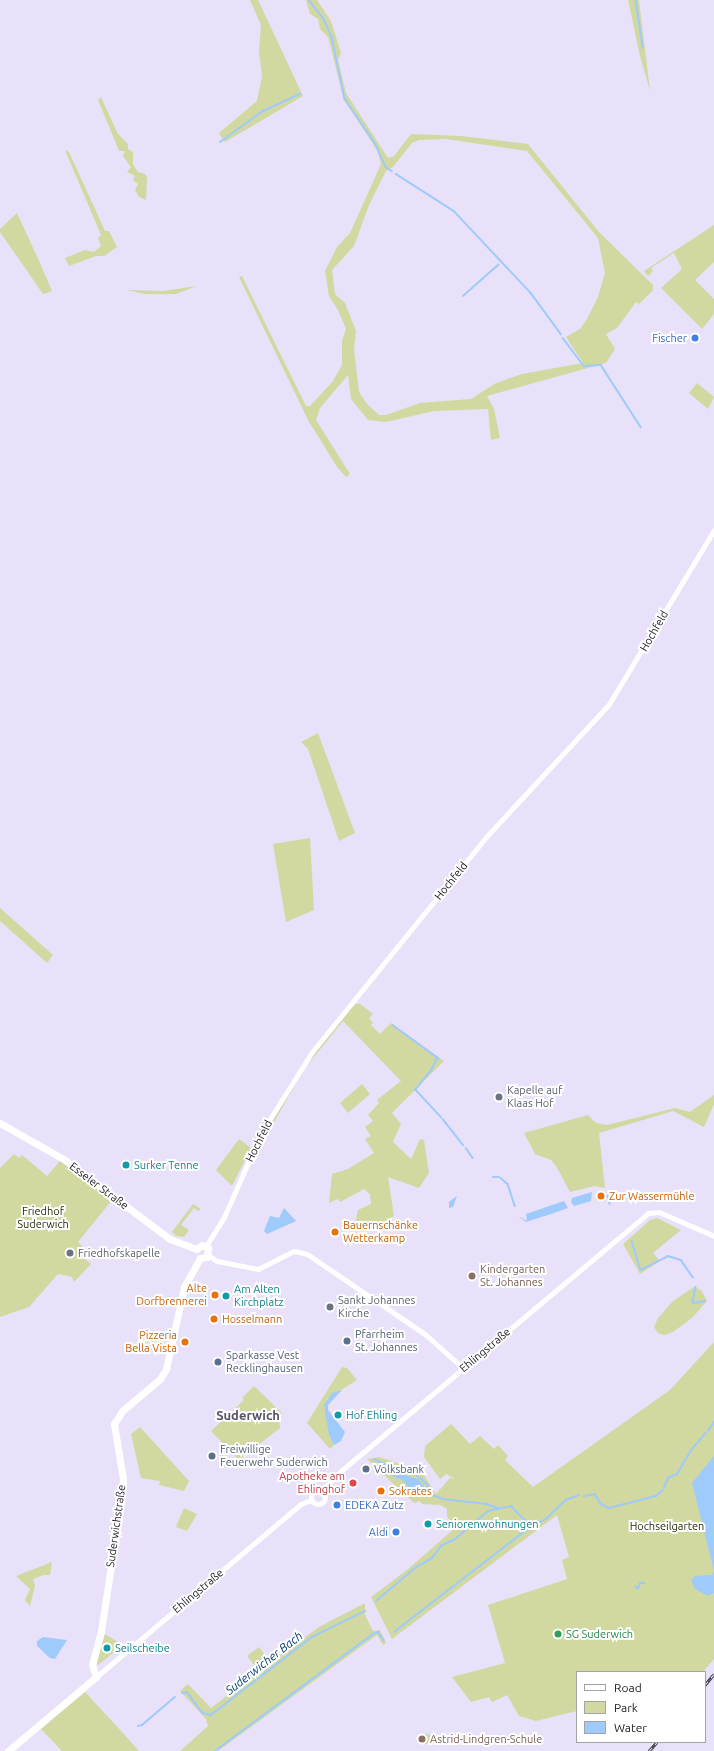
<!DOCTYPE html>
<html>
<head>
<meta charset="utf-8">
<style>
	body { margin:0 }
	#map { position:relative; width:714px; height:1751px; overflow:hidden; background:#e8e1f9; font-family:Ubuntu,sans-serif }
	div>[style] { position:absolute }
	.green>* { inset:0; background:#d1d9a0 }
	.round { border-radius:50% }
	.water>* { inset:0; background:#9ecafc }
	.stream>* { height:1.5px; margin:-0.75px; padding:0 0.75px; transform-origin:0.75px; border-radius:0.75px; background:#9ecafc }
	.minor>* { height:5px; margin:-2.5px; padding:0 2.5px; transform-origin:2.5px; border-radius:2.5px; background:#fff }
	.minor>.ring { margin:-2.5px; padding:0; box-sizing:content-box; background:none; border:5px solid #fff; border-radius:50% }
	.major>* { height:7px; margin:-3.5px; padding:0 3.5px; transform-origin:3.5px; border-radius:3.5px; background:#fff }
	.rail>* { height:3px; margin-top:-1.5px; transform-origin:0; background:repeating-linear-gradient(90deg,#fff 0 4.5px,#37343f 0 9px); box-sizing:border-box; border-block:1px solid #37343f }
	.dots>* { width:11px; height:11px; translate:-50% -50%; box-sizing:border-box; border:2px solid #fff; border-radius:50% }
	span { translate:-50% -50%; white-space:nowrap; text-align:center; line-height:1.15; -webkit-text-stroke:4px #fff; paint-order:stroke }
	.shop-label { font-size:11px; color:#366cbe }
	.right { translate:-100% -50%; text-align:right }
	.left { translate:0 -50%; text-align:left }
	.street-label { font-size:11px; color:#1b1921 }
	.worship-label { font-size:11px; color:#5b616d }
	.culture-label { font-size:11px; color:#0d838f }
	.food-label { font-size:11px; color:#c56008 }
	.park-label { font-size:11px; color:#282c08 }
	.education-label { font-size:11px; color:#785e54 }
	.service-label { font-size:11px; color:#4e5e75 }
	.health-label { font-size:11px; color:#be3a42 }
	.leisure-label { font-size:11px; color:#27864d }
	.water-label { font-size:12px; color:#003d72; font-style:italic }
	.quarter-label { font-size:13px; color:#585266; font-weight:700 }
	.legend { position:absolute; left:576px; top:1671px; width:130px; height:72px; box-sizing:border-box; background:#fff; border:1px solid #a4a3a6; margin:0; padding:5px 7px; list-style:none; font-size:12px; color:#1b1921 }
	.legend li { display:flex; align-items:center; gap:8px; height:20px }
	.legend b { width:20px; border:1px solid #a4a3a6 }
</style>
</head>
<body>
<div id="map">
	<div class="green">
		<i style="clip-path:polygon(250px 0,258px 0,303px 96px,225px 142px,219px 133px,257px 101px,262px 76px,259px 51px,261px 25px)"></i>
		<i style="clip-path:polygon(evenodd,306px 0,317px 0,331px 21px,341px 53px,338px 60px,346px 93px,388px 158px,394px 156px,411px 134px,461px 136px,528px 144px,599px 232px,653px 285px,653px 290px,639px 304px,636px 302px,617px 328px,606px 334px,615px 349px,606px 363px,487px 396px,494px 409px,500px 438px,491px 440px,488px 409px,434px 411px,386px 422px,368px 420px,351px 399px,348px 375px,320px 408px,316px 420px,350px 474px,346px 477px,337px 467px,308px 420px,239px 277px,242px 276px,306px 406px,310px 406px,333px 381px,342px 365px,342px 341px,346px 329px,338px 310px,329px 296px,325px 271px,337px 247px,350px 233px,381px 164px,377px 150px,344px 100px,328px 37px,320px 29px,318px 19px,310px 14px,306px 0,419px 140px,446px 139px,527px 151px,598px 238px,605px 273px,598px 297px,587px 319px,580px 329px,566px 337px,583px 363px,522px 374px,496px 383px,471px 399px,420px 403px,386px 415px,379px 415px,367px 404px,359px 392px,354px 349px,356px 331px,345px 303px,335px 294px,332px 270px,354px 246px,369px 205px,386px 171px,393px 167px,412px 143px,419px 140px)"></i>
		<i style="clip-path:polygon(628px 0,639px 0,650px 91px,640px 56px)"></i>
		<i style="clip-path:polygon(101px 97px,118px 134px,128px 144px,128px 149px,133px 152px,133px 164px,138px 172px,145px 174px,147px 177px,146px 200px,139px 197px,135px 190px,138px 184px,133px 180px,135px 176px,127px 172px,131px 167px,123px 156px,125px 151px,119px 151px,117px 146px,98px 100px)"></i>
		<i style="clip-path:polygon(65px 150px,69px 152px,105px 231px,109px 231px,117px 247px,104px 256px,96px 256px,69px 266px,65px 258px,85px 250px,94px 252px,101px 246px,98px 238px,101px 235px)"></i>
		<i style="clip-path:polygon(17px 213px,40px 263px,52px 291px,43px 294px,0 232px,0 229px)"></i>
		<i style="clip-path:polygon(714px 225px,714px 262px,695px 280px,714px 299px,714px 314px,702px 329px,661px 288px,682px 269px,674px 253px,651px 268px,653px 271px,648px 276px,644px 271px)"></i>
		<i style="clip-path:polygon(197px 286px,176px 294px,145px 294px,126px 290px,163px 291px)"></i>
		<i style="clip-path:polygon(697px 383px,714px 397px,708px 409px,689px 393px)"></i>
		<i style="clip-path:polygon(318px 733px,355px 833px,339px 841px,308px 749px,301px 742px)"></i>
		<i style="clip-path:polygon(310px 838px,314px 910px,286px 922px,273px 844px)"></i>
		<i style="clip-path:polygon(0 908px,53px 955px,47px 963px,0 921px)"></i>
		<i style="clip-path:polygon(355px 1004px,360px 1004px,373px 1014px,369px 1018px,373px 1023px,371px 1025px,380px 1034px,391px 1023px,444px 1061px,392px 1113px,401px 1124px,393px 1142px,411px 1159px,420px 1139px,424px 1140px,429px 1173px,419px 1188px,388px 1177px,394px 1216px,378px 1227px,372px 1228px,355px 1224px,358px 1210px,371px 1204px,370px 1194px,364px 1189px,340px 1202px,338px 1199px,329px 1203px,332px 1174px,348px 1169px,374px 1153px,365px 1139px,371px 1136px,365px 1127px,373px 1121px,368px 1115px,379px 1103px,377px 1100px,401px 1081px,343px 1021px,305px 1068px,267px 1134px,266px 1132px,312px 1053px)"></i>
		<i style="clip-path:polygon(362px 1084px,370px 1094px,348px 1113px,340px 1103px)"></i>
		<i style="clip-path:polygon(714px 1095px,714px 1104px,704px 1127px,673px 1111px,599px 1133px,605px 1188px,595px 1186px,570px 1192px,556px 1166px,551px 1160px,535px 1154px,524px 1133px,588px 1115px,596px 1123px,607px 1125px,675px 1108px,690px 1112px)"></i>
		<i style="clip-path:polygon(239px 1139px,251px 1148px,232px 1186px,216px 1170px)"></i>
		<i style="clip-path:polygon(14px 1154px,19px 1158px,22px 1155px,47px 1176px,60px 1161px,112px 1200px,78px 1242px,89px 1253px,84px 1258px,91px 1264px,74px 1282px,72px 1277px,58px 1274px,29px 1307px,0 1317px,0 1168px)"></i>
		<i style="clip-path:polygon(193px 1204px,201px 1209px,198px 1211px,194px 1208px,181px 1225px,189px 1230px,184px 1237px,176px 1236px,172px 1232px)"></i>
		<i style="clip-path:polygon(657px 1218px,681px 1230px,653px 1253px,660px 1261px,640px 1274px,623px 1244px,650px 1220px)"></i>
		<i style="clip-path:polygon(694px 1287px,701px 1290px,707px 1301px,692px 1318px,673px 1332px,664px 1335px,658px 1333px,654px 1327px,658px 1318px,673px 1301px)"></i>
		<i style="clip-path:polygon(714px 1342px,714px 1659px,703px 1672px,577px 1672px,577px 1711px,536px 1721px,519px 1716px,507px 1695px,492px 1702px,489px 1697px,471px 1702px,452px 1677px,505px 1663px,488px 1605px,567px 1579px,562px 1560px,569px 1557px,557px 1515px,392px 1639px,371px 1597px,407px 1570px,455px 1528px,447px 1516px,447px 1509px,440px 1505px,422px 1504px,420px 1501px,414px 1503px,367px 1459px,379px 1457px,421px 1471px,436px 1494px,450px 1478px,455px 1479px,446px 1474px,440px 1479px,424px 1457px,425px 1446px,451px 1424px,470px 1444px,480px 1436px,494px 1449px,498px 1445px,508px 1456px,505px 1460px,533px 1487px,670px 1390px)"></i>
		<i style="clip-path:polygon(342px 1367px,347px 1368px,357px 1380px,327px 1399px,329px 1435px,334px 1445px,330px 1449px,307px 1423px)"></i>
		<i style="clip-path:polygon(254px 1386px,282px 1413px,279px 1417px,280px 1428px,239px 1460px,211px 1431px,244px 1400px,242px 1398px)"></i>
		<i style="clip-path:polygon(140px 1427px,189px 1481px,184px 1491px,159px 1485px,160px 1481px,141px 1478px,131px 1434px)"></i>
		<i style="clip-path:polygon(184px 1508px,197px 1514px,187px 1531px,176px 1527px)"></i>
		<i style="clip-path:polygon(52px 1562px,50px 1575px,44px 1575px,33px 1579px,35px 1586px,30px 1606px,25px 1600px,30px 1589px,16px 1576px)"></i>
		<i style="clip-path:polygon(365px 1603px,365px 1615px,373px 1631px,380px 1630px,386px 1643px,383px 1645px,377px 1635px,218px 1751px,180px 1751px,208px 1726px,206px 1719px,180px 1691px,188px 1684px,211px 1708px,259px 1671px,247px 1656px,259px 1647px,271px 1662px,319px 1627px)"></i>
		<i style="clip-path:polygon(105px 1634px,123px 1645px,98px 1665px,97px 1663px)"></i>
		<i style="clip-path:polygon(85px 1692px,122px 1732px,139px 1751px,62px 1751px,41px 1729px)"></i>
		<i class="round" style="left:422px;top:1734px;width:10px;height:10px"></i>
	</div>
	<div class="water">
		<i style="clip-path:polygon(592px 1192px,591px 1201px,574px 1206px,571px 1202px,572px 1198px)"></i>
		<i style="clip-path:polygon(457px 1196px,453px 1207px,449px 1208px,449px 1202px)"></i>
		<i style="clip-path:polygon(564px 1201px,568px 1208px,557px 1212px,526px 1222px,518px 1216px,527px 1221px,526px 1214px)"></i>
		<i style="clip-path:polygon(284px 1208px,296px 1221px,267px 1234px,264px 1231px,270px 1216px,279px 1218px)"></i>
		<i style="clip-path:polygon(342px 1390px,328px 1405px,328px 1410px,345px 1432px,341px 1441px,334px 1445px,329px 1435px,324px 1405px,332px 1393px)"></i>
		<i style="clip-path:polygon(714px 1456px,714px 1593px,708px 1596px,695px 1589px,691px 1581px,695px 1576px,712px 1575px,714px 1571px,692px 1483px)"></i>
		<i style="clip-path:polygon(385px 1469px,418px 1479px,424px 1486px,423px 1493px,414px 1493px,402px 1480px,384px 1473px)"></i>
		<i style="clip-path:polygon(43px 1637px,67px 1640px,55px 1659px,50px 1658px,37px 1646px,37px 1641px)"></i>
	</div>
	<div class="stream">
		<i style="left:309px;top:0;width:24px;rotate:52deg"></i>
		<i style="left:324px;top:19px;width:20px;rotate:66deg"></i>
		<i style="left:332px;top:37px;width:63px;rotate:78.2deg"></i>
		<i style="left:345px;top:99px;width:53px;rotate:55.7deg"></i>
		<i style="left:375px;top:143px;width:26px;rotate:65deg"></i>
		<i style="left:386px;top:167px;width:7px;rotate:34deg"></i>
		<i style="left:636px;top:0;width:48px;rotate:81.5deg"></i>
		<i style="left:220px;top:142px;width:53px;rotate:-35.8deg"></i>
		<i style="left:263px;top:111px;width:41px;rotate:-24.7deg"></i>
		<i style="left:396px;top:174px;width:69px;rotate:32.5deg"></i>
		<i style="left:454px;top:211px;width:112px;rotate:46.8deg"></i>
		<i style="left:531px;top:293px;width:51px;rotate:53.8deg"></i>
		<i style="left:463px;top:296px;width:47px;rotate:-41.5deg"></i>
		<i style="left:563px;top:338px;width:35px;rotate:53deg"></i>
		<i style="left:584px;top:366px;width:17px;rotate:-3deg"></i>
		<i style="left:601px;top:365px;width:74px;rotate:57.2deg"></i>
		<i style="left:393px;top:1025px;width:56px;rotate:36.3deg"></i>
		<i style="left:438px;top:1058px;width:13px;rotate:117deg"></i>
		<i style="left:432px;top:1070px;width:26px;rotate:129deg"></i>
		<i style="left:416px;top:1090px;width:37px;rotate:47deg"></i>
		<i style="left:443px;top:1119px;width:33px;rotate:52deg"></i>
		<i style="left:466px;top:1148px;width:12px;rotate:55deg"></i>
		<i style="left:493px;top:1177px;width:6px"></i>
		<i style="left:501px;top:1178px;width:9px;rotate:41deg"></i>
		<i style="left:508px;top:1184px;width:23px;rotate:72deg"></i>
		<i style="left:598px;top:1193px;width:10px;rotate:17deg"></i>
		<i style="left:608px;top:1196px;width:8px;rotate:76deg"></i>
		<i style="left:632px;top:1241px;width:30px;rotate:73deg"></i>
		<i style="left:641px;top:1270px;width:30px;rotate:-27deg"></i>
		<i style="left:668px;top:1256px;width:14px;rotate:17deg"></i>
		<i style="left:681px;top:1260px;width:21px;rotate:55deg"></i>
		<i style="left:696px;top:1287px;width:16px;rotate:101deg"></i>
		<i style="left:693px;top:1303px;width:12px;rotate:-9deg"></i>
		<i style="left:708px;top:1431px;width:11px;rotate:-56deg"></i>
		<i style="left:374px;top:1459px;width:19px;rotate:25deg"></i>
		<i style="left:391px;top:1467px;width:21px;rotate:11deg"></i>
		<i style="left:412px;top:1471px;width:21px;rotate:41deg"></i>
		<i style="left:428px;top:1485px;width:9px;rotate:84deg"></i>
		<i style="left:664px;top:1488px;width:11px;rotate:-68deg"></i>
		<i style="left:668px;top:1478px;width:10px;rotate:-24deg"></i>
		<i style="left:677px;top:1474px;width:29px;rotate:-59deg"></i>
		<i style="left:692px;top:1449px;width:21px;rotate:-49deg"></i>
		<i style="left:423px;top:1491px;width:22px;rotate:22deg"></i>
		<i style="left:443px;top:1499px;width:44px;rotate:6.5deg"></i>
		<i style="left:487px;top:1504px;width:12px;rotate:20deg"></i>
		<i style="left:584px;top:1496px;width:11px;rotate:-10deg"></i>
		<i style="left:595px;top:1494px;width:12px;rotate:59deg"></i>
		<i style="left:601px;top:1504px;width:9px;rotate:27deg"></i>
		<i style="left:609px;top:1508px;width:49px;rotate:-14.3deg"></i>
		<i style="left:656px;top:1496px;width:9px;rotate:-41deg"></i>
		<i style="left:638px;top:1589px;width:3px;rotate:-135deg"></i>
		<i style="left:636px;top:1587px;width:3px"></i>
		<i style="left:639px;top:1587px;width:4px;rotate:-76deg"></i>
		<i style="left:640px;top:1583px;width:4px"></i>
		<i style="left:376px;top:1601px;width:51px;rotate:-40.2deg"></i>
		<i style="left:415px;top:1568px;width:20px;rotate:-30deg"></i>
		<i style="left:432px;top:1558px;width:16px;rotate:-52deg"></i>
		<i style="left:442px;top:1545px;width:13px;rotate:-23deg"></i>
		<i style="left:454px;top:1540px;width:45px;rotate:-40.5deg"></i>
		<i style="left:488px;top:1511px;width:24px;rotate:-12deg"></i>
		<i style="left:511px;top:1506px;width:20px;rotate:45deg"></i>
		<i style="left:525px;top:1520px;width:11px;rotate:27deg"></i>
		<i style="left:535px;top:1525px;width:13px;rotate:-29deg"></i>
		<i style="left:546px;top:1519px;width:28px;rotate:-44deg"></i>
		<i style="left:566px;top:1500px;width:14px;rotate:-21deg"></i>
		<i style="left:394px;top:1632px;width:175px;rotate:-37.6deg"></i>
		<i style="left:182px;top:1693px;width:5px;rotate:-11deg"></i>
		<i style="left:187px;top:1692px;width:26px;rotate:53deg"></i>
		<i style="left:203px;top:1713px;width:8px;rotate:14deg"></i>
		<i style="left:211px;top:1715px;width:128px;rotate:-37.7deg"></i>
		<i style="left:312px;top:1637px;width:59px;rotate:-26.1deg"></i>
		<i style="left:138px;top:1726px;width:4px;rotate:-14deg"></i>
		<i style="left:142px;top:1725px;width:43px;rotate:-40.3deg"></i>
		<i style="left:215px;top:1751px;width:195px;rotate:-36.5deg"></i>
		<i style="left:372px;top:1635px;width:7px;rotate:-27deg"></i>
		<i style="left:378px;top:1632px;width:10px;rotate:53deg"></i>
	</div>
	<div class="minor">
		<i style="left:206px;top:1246px;width:34px;rotate:-58deg"></i>
		<i style="left:224px;top:1217px;width:92px;rotate:-66.2deg"></i>
		<i style="left:261px;top:1133px;width:96px;rotate:-57.8deg"></i>
		<i style="left:312px;top:1052px;width:277px;rotate:-51deg"></i>
		<i style="left:486px;top:837px;width:181px;rotate:-47.2deg"></i>
		<i style="left:609px;top:704px;width:203px;rotate:-58.9deg"></i>
		<i style="left:208px;top:1255px;width:11px;rotate:34deg"></i>
		<i style="left:217px;top:1261px;width:42px;rotate:11deg"></i>
		<i style="left:258px;top:1269px;width:40px;rotate:-26.6deg"></i>
		<i style="left:294px;top:1251px;width:13px;rotate:13deg"></i>
		<i style="left:307px;top:1254px;width:144px;rotate:34.2deg"></i>
		<i style="left:426px;top:1335px;width:50px;rotate:41.7deg"></i>
		<i class="ring" style="left:311px;top:1490px;width:9px;height:9px"></i>
		<i style="left:322px;top:1490px;width:28px;rotate:-45deg"></i>
		<i style="left:342px;top:1470px;width:400px;rotate:-40deg"></i>
		<i style="left:648px;top:1213px;width:11px;rotate:-5deg"></i>
		<i style="left:659px;top:1212px;width:60px;rotate:23.6deg"></i>
		<i style="left:96px;top:1677px;width:268px;rotate:-40.2deg"></i>
		<i style="left:301px;top:1504px;width:11px;rotate:-22deg"></i>
	</div>
	<div class="major">
		<i style="left:0;top:1123px;width:75px;rotate:29.6deg"></i>
		<i style="left:65px;top:1160px;width:131px;rotate:37deg"></i>
		<i style="left:170px;top:1239px;width:28px;rotate:21deg"></i>
		<i style="left:196px;top:1249px;width:7px;rotate:-34deg"></i>
		<i style="left:202px;top:1245px;width:7px;rotate:27deg"></i>
		<i style="left:208px;top:1248px;width:9px;rotate:96deg"></i>
		<i style="left:207px;top:1257px;width:7px;rotate:172deg"></i>
		<i style="left:8px;top:1751px;width:115px;rotate:-40.1deg"></i>
		<i style="left:96px;top:1677px;width:13px;rotate:-108deg"></i>
		<i style="left:92px;top:1665px;width:35px;rotate:-75deg"></i>
		<i style="left:101px;top:1631px;width:140px;rotate:-81.3deg"></i>
		<i style="left:122px;top:1493px;width:14px;rotate:-86deg"></i>
		<i style="left:123px;top:1479px;width:56px;rotate:-99.3deg"></i>
		<i style="left:114px;top:1424px;width:15px;rotate:-58deg"></i>
		<i style="left:122px;top:1411px;width:50px;rotate:-40.1deg"></i>
		<i style="left:160px;top:1379px;width:12px;rotate:-59deg"></i>
		<i style="left:166px;top:1369px;width:84px;rotate:-77.6deg"></i>
		<i style="left:184px;top:1287px;width:33px;rotate:-61deg"></i>
	</div>
	<div class="rail">
		<i style="left:705px;top:1685px;width:14px;rotate:-51deg"></i>
		<i style="left:649px;top:1751px;width:12px;rotate:-48deg"></i>
	</div>
	<div class="dots">
		<i style="left:695px;top:338px;background:#3f7fe0"></i>
		<i style="left:499px;top:1097px;background:#6b7280"></i>
		<i style="left:126px;top:1165px;background:#0f9aa8"></i>
		<i style="left:601px;top:1196px;background:#e8710a"></i>
		<i style="left:335px;top:1232px;background:#e8710a"></i>
		<i style="left:70px;top:1253px;background:#6b7280"></i>
		<i style="left:472px;top:1276px;background:#8d6e63"></i>
		<i style="left:215px;top:1295px;background:#e8710a"></i>
		<i style="left:226px;top:1296px;background:#0f9aa8"></i>
		<i style="left:330px;top:1307px;background:#6b7280"></i>
		<i style="left:214px;top:1319px;background:#e8710a"></i>
		<i style="left:347px;top:1341px;background:#5c6f8a"></i>
		<i style="left:185px;top:1342px;background:#e8710a"></i>
		<i style="left:218px;top:1362px;background:#5c6f8a"></i>
		<i style="left:338px;top:1415px;background:#0f9aa8"></i>
		<i style="left:212px;top:1456px;background:#5c6f8a"></i>
		<i style="left:366px;top:1469px;background:#5c6f8a"></i>
		<i style="left:353px;top:1483px;background:#e0444e"></i>
		<i style="left:381px;top:1491px;background:#e8710a"></i>
		<i style="left:337px;top:1505px;background:#3f7fe0"></i>
		<i style="left:428px;top:1524px;background:#0f9aa8"></i>
		<i style="left:396px;top:1532px;background:#3f7fe0"></i>
		<i style="left:558px;top:1634px;background:#2e9e5b"></i>
		<i style="left:107px;top:1648px;background:#0f9aa8"></i>
		<i style="left:422px;top:1739px;background:#8d6e63"></i>
	</div>
	<div class="shop-label">
		<span class="right" style="left:687px;top:338px">Fischer</span>
		<span class="left" style="left:345px;top:1505px">EDEKA Zutz</span>
		<span class="right" style="left:388px;top:1532px">Aldi</span>
	</div>
	<div class="street-label">
		<span style="left:654px;top:631px;rotate:-60deg">Hochfeld</span>
		<span style="left:451px;top:881px;rotate:-51deg">Hochfeld</span>
		<span style="left:259px;top:1141px;rotate:-63deg">Hochfeld</span>
		<span style="left:99px;top:1186px;rotate:37deg">Esseler Straße</span>
		<span style="left:485px;top:1350px;rotate:-40deg">Ehlingstraße</span>
		<span style="left:116px;top:1526px;rotate:-82deg">Suderwichstraße</span>
		<span style="left:198px;top:1591px;rotate:-40deg">Ehlingstraße</span>
	</div>
	<div class="worship-label">
		<span class="left" style="left:507px;top:1097px">Kapelle auf<br>Klaas Hof</span>
		<span class="left" style="left:78px;top:1253px">Friedhofskapelle</span>
		<span class="left" style="left:338px;top:1307px">Sankt Johannes<br>Kirche</span>
	</div>
	<div class="culture-label">
		<span class="left" style="left:134px;top:1165px">Surker Tenne</span>
		<span class="left" style="left:234px;top:1296px">Am Alten<br>Kirchplatz</span>
		<span class="left" style="left:346px;top:1415px">Hof Ehling</span>
		<span class="left" style="left:436px;top:1524px">Seniorenwohnungen</span>
		<span class="left" style="left:115px;top:1648px">Seilscheibe</span>
	</div>
	<div class="food-label">
		<span class="left" style="left:609px;top:1196px">Zur Wassermühle</span>
		<span class="left" style="left:343px;top:1232px">Bauernschänke<br>Wetterkamp</span>
		<span class="right" style="left:207px;top:1295px">Alte<br>Dorfbrennerei</span>
		<span class="left" style="left:222px;top:1319px">Hosselmann</span>
		<span class="right" style="left:177px;top:1342px">Pizzeria<br>Bella Vista</span>
		<span class="left" style="left:389px;top:1491px">Sokrates</span>
	</div>
	<div class="park-label">
		<span style="left:43px;top:1218px">Friedhof<br>Suderwich</span>
		<span style="left:667px;top:1526px">Hochseilgarten</span>
	</div>
	<div class="education-label">
		<span class="left" style="left:480px;top:1276px">Kindergarten<br>St. Johannes</span>
		<span class="left" style="left:430px;top:1739px">Astrid-Lindgren-Schule</span>
	</div>
	<div class="service-label">
		<span class="left" style="left:355px;top:1341px">Pfarrheim<br>St. Johannes</span>
		<span class="left" style="left:226px;top:1362px">Sparkasse Vest<br>Recklinghausen</span>
		<span class="left" style="left:220px;top:1456px">Freiwillige<br>Feuerwehr Suderwich</span>
		<span class="left" style="left:374px;top:1469px">Volksbank</span>
	</div>
	<div class="health-label">
		<span class="right" style="left:345px;top:1483px">Apotheke am<br>Ehlinghof</span>
	</div>
	<div class="leisure-label">
		<span class="left" style="left:566px;top:1634px">SG Suderwich</span>
	</div>
	<div class="water-label">
		<span style="left:264px;top:1663px;rotate:-38deg">Suderwicher Bach</span>
	</div>
	<div class="quarter-label">
		<span style="left:248px;top:1415px">Suderwich</span>
	</div>
	<ul class="legend">
	<li><b style="height:5px;background:#fff"></b>Road</li>
	<li><b style="height:11px;background:#d1d9a0"></b>Park</li>
	<li><b style="height:11px;background:#9ecafc"></b>Water</li>
	</ul>
</div>
</body>
</html>
